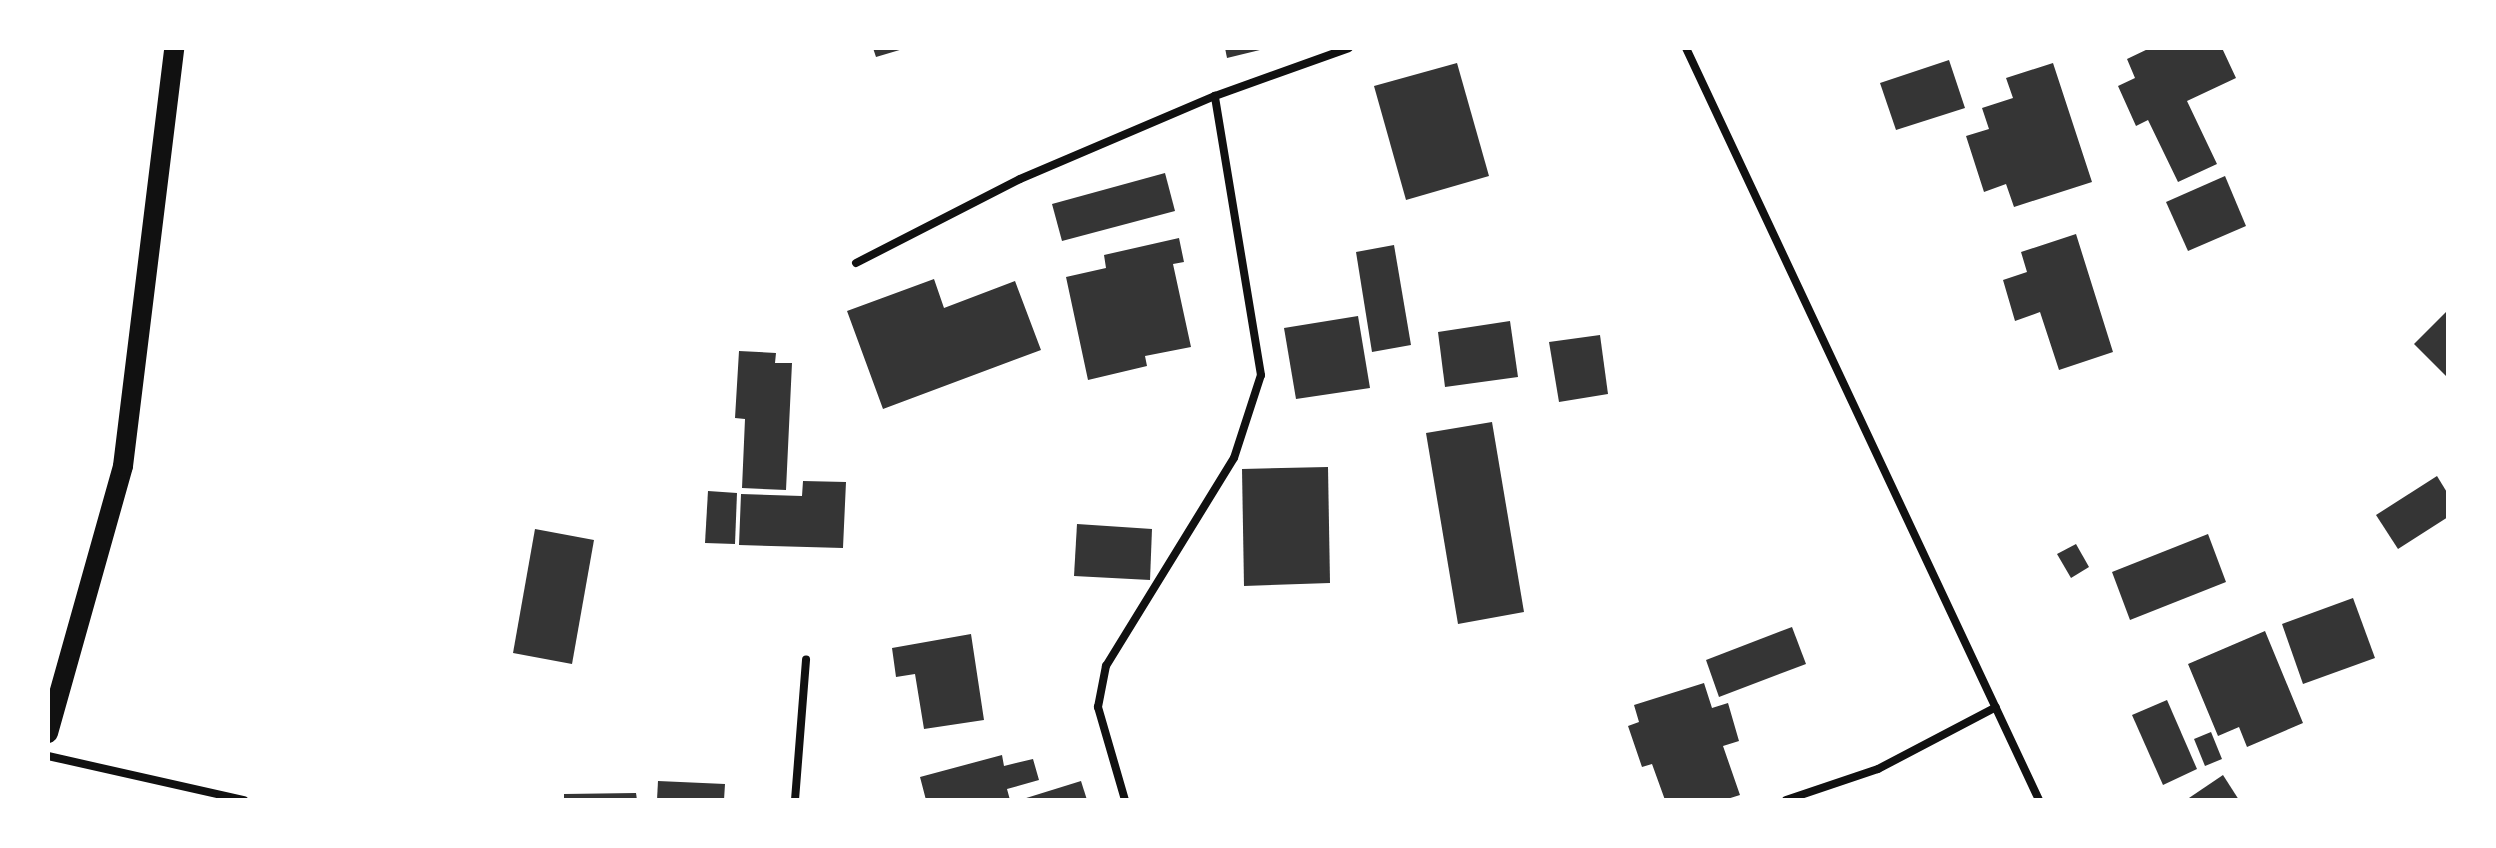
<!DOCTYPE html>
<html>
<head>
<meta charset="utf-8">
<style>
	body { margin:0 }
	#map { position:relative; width:2496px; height:848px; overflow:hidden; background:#fff; font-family:"Noto Serif",serif }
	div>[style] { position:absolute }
	.building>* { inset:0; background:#353535 }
	.minor>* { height:8px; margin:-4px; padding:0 4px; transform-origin:4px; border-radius:4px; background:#111 }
	.primary>* { height:20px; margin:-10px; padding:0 10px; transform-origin:10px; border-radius:10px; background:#111 }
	span { translate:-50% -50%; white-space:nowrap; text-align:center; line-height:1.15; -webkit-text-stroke:8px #fff; paint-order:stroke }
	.frame { position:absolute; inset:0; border:50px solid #fff; pointer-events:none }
</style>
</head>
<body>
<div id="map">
	<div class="building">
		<i style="clip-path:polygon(873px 48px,903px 48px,903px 49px,876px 57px)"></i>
		<i style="clip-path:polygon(1225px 48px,1264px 48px,1264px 49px,1227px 58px)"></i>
		<i style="clip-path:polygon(2150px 48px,2222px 48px,2236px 78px,2187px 101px,2217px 164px,2178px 182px,2148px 120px,2136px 126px,2118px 86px,2135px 78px,2127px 59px)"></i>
		<i style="clip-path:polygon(1949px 60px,1965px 108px,1896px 130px,1880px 83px)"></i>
		<i style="clip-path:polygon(1457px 63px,1489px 176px,1406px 200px,1374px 86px)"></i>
		<i style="clip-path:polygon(2053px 63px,2092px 182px,2014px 207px,2006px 184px,1984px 192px,1966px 136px,1989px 129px,1982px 108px,2013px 98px,2006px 78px)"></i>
		<i style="clip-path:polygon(1165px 173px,1175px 211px,1062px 241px,1052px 204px)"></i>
		<i style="clip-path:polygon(2225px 176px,2246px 226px,2188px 251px,2166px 202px)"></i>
		<i style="clip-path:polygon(2076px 234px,2113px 352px,2059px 370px,2040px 312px,2015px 321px,2003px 280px,2027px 272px,2021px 252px)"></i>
		<i style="clip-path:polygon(1179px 238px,1184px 262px,1173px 264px,1191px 347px,1145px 356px,1147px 366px,1088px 380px,1066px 277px,1106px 268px,1104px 255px)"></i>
		<i style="clip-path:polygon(1394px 245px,1411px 345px,1372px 352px,1356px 252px)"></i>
		<i style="clip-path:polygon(934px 279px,944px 308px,1015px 281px,1041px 350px,883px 409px,847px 311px)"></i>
		<i style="clip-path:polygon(2448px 310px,2448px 378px,2414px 344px)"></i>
		<i style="clip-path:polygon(1358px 316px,1370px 388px,1296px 399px,1284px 328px)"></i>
		<i style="clip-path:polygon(1510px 321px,1518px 377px,1445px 387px,1438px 332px)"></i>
		<i style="clip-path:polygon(1600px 335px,1608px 394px,1559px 402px,1549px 342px)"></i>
		<i style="clip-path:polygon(739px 351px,776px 353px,775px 363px,792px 363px,786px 490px,742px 488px,745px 419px,735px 418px)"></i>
		<i style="clip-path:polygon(1492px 422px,1524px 612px,1458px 624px,1426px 433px)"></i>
		<i style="clip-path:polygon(1328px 467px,1330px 583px,1244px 586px,1242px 469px)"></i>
		<i style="clip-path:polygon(2437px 476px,2448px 494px,2448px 517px,2398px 549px,2376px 515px)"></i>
		<i style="clip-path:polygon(803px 481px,846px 482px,843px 548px,739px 545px,741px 494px,802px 496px)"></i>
		<i style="clip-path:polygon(708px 491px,737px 493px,735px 544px,705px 543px)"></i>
		<i style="clip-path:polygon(1077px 524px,1152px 529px,1150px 580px,1074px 576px)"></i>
		<i style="clip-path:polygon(535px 529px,594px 540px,572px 664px,513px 653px)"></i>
		<i style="clip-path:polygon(2208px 534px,2226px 582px,2130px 620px,2112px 572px)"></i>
		<i style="clip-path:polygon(2076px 544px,2089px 567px,2071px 578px,2057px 554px)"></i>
		<i style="clip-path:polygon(2353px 598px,2375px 658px,2303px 684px,2282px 624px)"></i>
		<i style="clip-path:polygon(1792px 627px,1806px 664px,1719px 697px,1706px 660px)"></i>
		<i style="clip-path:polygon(2265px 631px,2303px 723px,2247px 747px,2239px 727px,2218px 736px,2188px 664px)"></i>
		<i style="clip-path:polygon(971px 634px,984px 720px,924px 729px,915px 674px,896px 677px,892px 648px)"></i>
		<i style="clip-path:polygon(1704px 683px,1712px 708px,1728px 703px,1739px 741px,1723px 746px,1740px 795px,1724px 800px,1665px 800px,1652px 764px,1642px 767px,1628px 726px,1639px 722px,1634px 705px)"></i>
		<i style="clip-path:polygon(2167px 700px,2197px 769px,2163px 785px,2132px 715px)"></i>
		<i style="clip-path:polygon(2211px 732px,2222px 759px,2205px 766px,2194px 739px)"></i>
		<i style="clip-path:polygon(1002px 755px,1004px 766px,1033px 759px,1039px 780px,1007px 789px,1010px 800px,926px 800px,920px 777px)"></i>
		<i style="clip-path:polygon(2223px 775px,2239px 800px,2186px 800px)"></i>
		<i style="clip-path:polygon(658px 781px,725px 784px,724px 800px,657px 800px)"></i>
		<i style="clip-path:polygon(1081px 781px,1087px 800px,1023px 800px,1023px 799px)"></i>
		<i style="clip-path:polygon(636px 793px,637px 800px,564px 800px,564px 794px)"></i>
	</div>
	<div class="minor">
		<i style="left:1686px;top:48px;width:831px;rotate:64.85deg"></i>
		<i style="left:856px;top:263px;width:184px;rotate:-27.1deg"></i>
		<i style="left:1020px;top:179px;width:212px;rotate:-23.1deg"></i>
		<i style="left:1215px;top:96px;width:142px;rotate:-19.7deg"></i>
		<i style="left:48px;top:756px;width:201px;rotate:12.7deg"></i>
		<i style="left:795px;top:800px;width:141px;rotate:-85.5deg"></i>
		<i style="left:1125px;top:800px;width:97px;rotate:-106.2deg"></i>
		<i style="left:1098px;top:707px;width:42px;rotate:-79deg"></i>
		<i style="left:1106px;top:666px;width:244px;rotate:-58.4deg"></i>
		<i style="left:1234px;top:458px;width:87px;rotate:-72deg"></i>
		<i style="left:1261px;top:375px;width:283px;rotate:-99.4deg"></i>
		<i style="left:1786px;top:800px;width:97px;rotate:-18.6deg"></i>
		<i style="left:1878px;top:769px;width:133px;rotate:-27.7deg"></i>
	</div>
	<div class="primary">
		<i style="left:48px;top:733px;width:277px;rotate:-74.3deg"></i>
		<i style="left:123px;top:466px;width:421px;rotate:-83deg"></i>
	</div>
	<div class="frame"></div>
</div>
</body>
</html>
